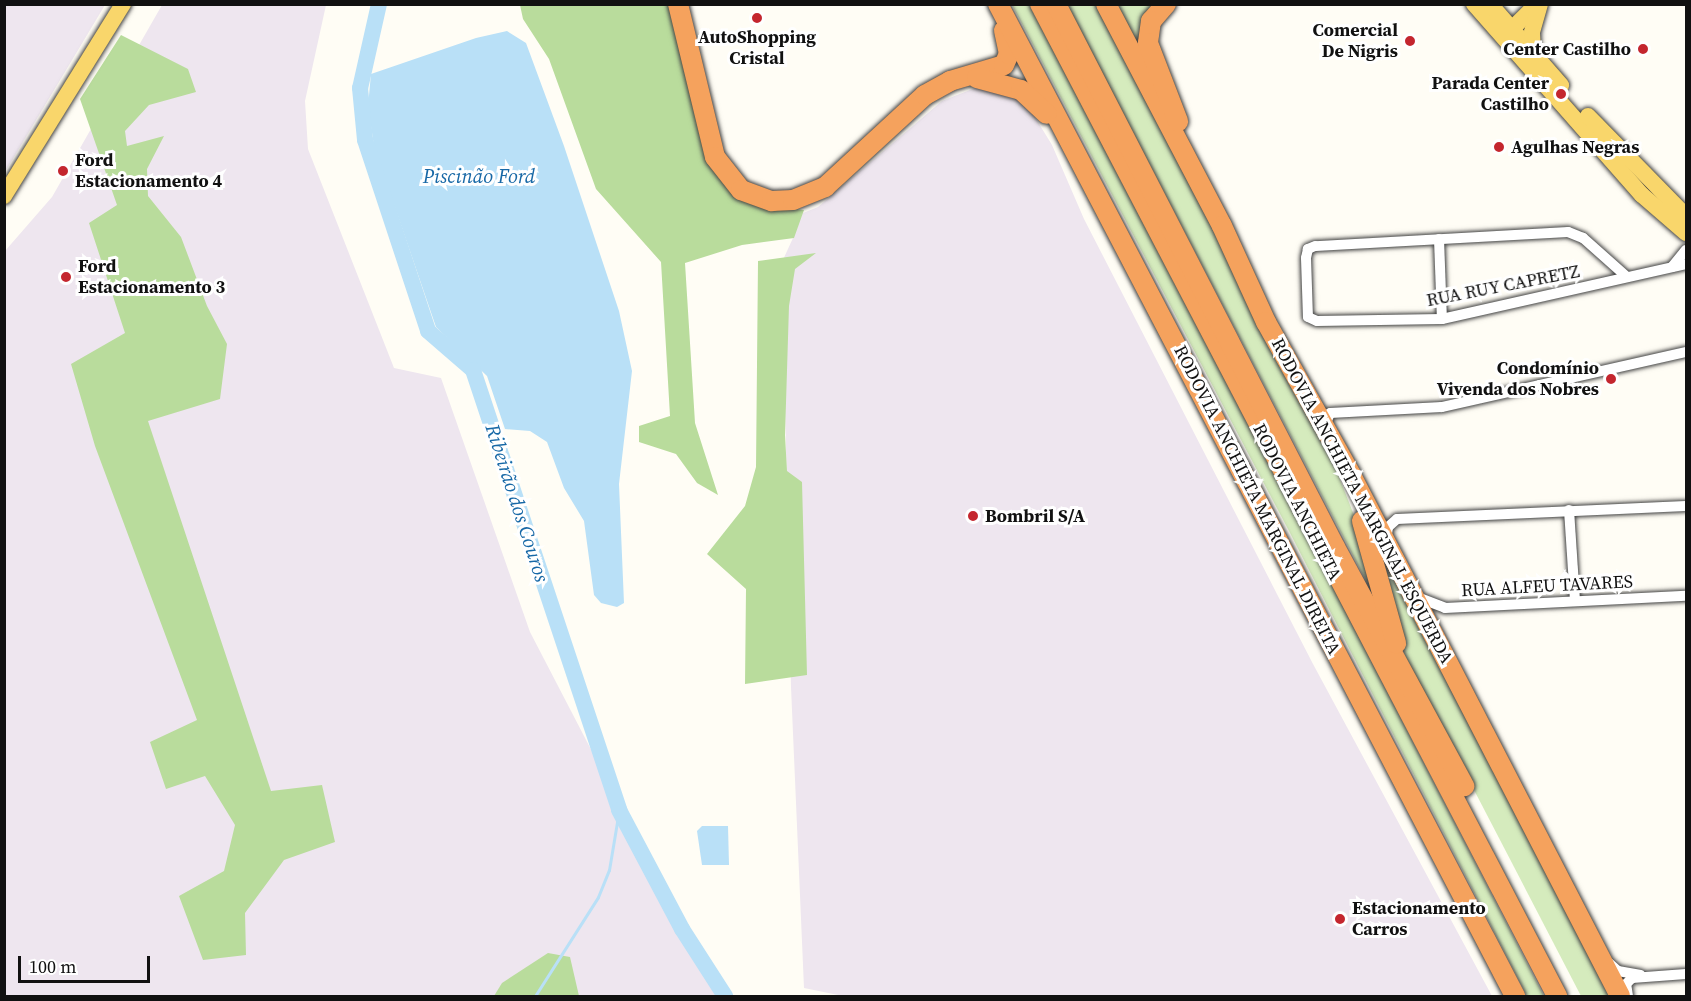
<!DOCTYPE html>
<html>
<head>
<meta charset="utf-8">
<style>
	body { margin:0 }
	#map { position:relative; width:1691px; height:1001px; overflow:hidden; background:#fffdf5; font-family:"Source Serif 4",serif }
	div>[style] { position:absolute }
	.industrial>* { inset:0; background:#eee6ef }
	.green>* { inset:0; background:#d5ebbd }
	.forest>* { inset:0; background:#b9dc9c }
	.water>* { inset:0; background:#b9e0f7 }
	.stream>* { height:3px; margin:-1.5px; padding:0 1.5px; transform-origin:1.5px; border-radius:1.5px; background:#b9e0f7 }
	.river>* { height:16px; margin:-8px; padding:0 8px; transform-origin:8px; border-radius:8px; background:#b9e0f7 }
	.roads { filter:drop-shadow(0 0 2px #444) drop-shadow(0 0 2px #444) }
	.street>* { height:10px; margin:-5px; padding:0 5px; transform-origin:5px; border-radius:5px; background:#fff }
	.primary>* { height:16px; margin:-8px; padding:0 8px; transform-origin:8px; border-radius:8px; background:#f9d66b }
	.highway>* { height:20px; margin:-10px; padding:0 10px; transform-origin:10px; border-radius:10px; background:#f5a25d }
	.dots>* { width:16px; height:16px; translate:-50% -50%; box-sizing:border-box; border:3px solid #fff; border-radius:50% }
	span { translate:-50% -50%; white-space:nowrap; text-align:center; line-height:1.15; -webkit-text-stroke:6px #fff; paint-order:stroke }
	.poi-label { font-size:18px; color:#111; font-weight:700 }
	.right { translate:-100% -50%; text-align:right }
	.left { translate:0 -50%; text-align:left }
	.street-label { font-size:18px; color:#111 }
	.water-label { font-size:20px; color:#1768a6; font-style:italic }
	.frame { position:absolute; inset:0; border:6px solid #111; pointer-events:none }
	.scale { position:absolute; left:18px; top:956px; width:132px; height:27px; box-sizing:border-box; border:3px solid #111; border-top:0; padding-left:8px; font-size:18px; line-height:21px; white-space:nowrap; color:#111; -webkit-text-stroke:4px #fff; paint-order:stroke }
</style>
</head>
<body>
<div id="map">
	<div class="industrial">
		<i style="clip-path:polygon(5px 4px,105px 5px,5px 172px,4px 5px)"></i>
		<i style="clip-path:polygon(162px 5px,326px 5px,305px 101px,308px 149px,394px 368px,441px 378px,530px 632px,719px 996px,5px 996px,5px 251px,52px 197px)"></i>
		<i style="clip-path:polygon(975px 88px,1006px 89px,1025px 101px,1052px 145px,1084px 219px,1313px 664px,1492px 996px,843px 996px,804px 988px,791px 687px,782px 262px,793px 238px,793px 217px,818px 207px,942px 101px)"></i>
	</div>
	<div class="green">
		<i style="clip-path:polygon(1012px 5px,1030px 5px,1071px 79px,1544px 996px,1527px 996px,1289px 531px)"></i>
		<i style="clip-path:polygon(1067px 5px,1098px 5px,1339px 477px,1363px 538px,1375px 598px)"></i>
		<i style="clip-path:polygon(1117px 5px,1157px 5px,1151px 69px)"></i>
		<i style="clip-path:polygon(1366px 519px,1613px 996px,1581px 996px,1406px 659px)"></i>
	</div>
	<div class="forest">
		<i style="clip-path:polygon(520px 5px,671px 5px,710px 167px,737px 195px,758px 205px,804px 210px,794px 238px,742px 245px,685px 263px,695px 423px,718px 495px,697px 483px,676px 454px,639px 442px,639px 426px,670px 416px,661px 262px,596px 189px,549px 59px,523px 19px)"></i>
		<i style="clip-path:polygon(121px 35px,188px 69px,196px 92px,149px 105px,125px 131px,127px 146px,164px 136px,147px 169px,148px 196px,181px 237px,207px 306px,227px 344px,220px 399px,148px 421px,271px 791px,322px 785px,335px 842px,284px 860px,245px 913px,246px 955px,203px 960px,179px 896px,224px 871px,235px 825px,205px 776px,166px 789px,150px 742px,197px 720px,95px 446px,71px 364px,125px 333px,89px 223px,117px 205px,80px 99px)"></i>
		<i style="clip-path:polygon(816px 253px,795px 269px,789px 306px,785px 435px,787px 471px,802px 482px,807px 675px,745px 684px,746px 589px,707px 554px,745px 506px,756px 467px,758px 261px)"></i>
		<i style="clip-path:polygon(548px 953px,570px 957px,579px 996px,494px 996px,502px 983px)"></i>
	</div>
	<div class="water">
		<i style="clip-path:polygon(507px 31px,526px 43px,564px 146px,619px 311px,632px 371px,619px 484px,624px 603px,617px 607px,601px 603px,594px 595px,584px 521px,564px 488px,547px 442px,530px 431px,505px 429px,487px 376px,436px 327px,374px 146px,368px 106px,371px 74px,476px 38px)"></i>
		<i style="clip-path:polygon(702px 826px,728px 826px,729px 865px,702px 865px,697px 831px)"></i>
	</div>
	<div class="stream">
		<i style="left:535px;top:996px;width:117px;rotate:-57.5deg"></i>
		<i style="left:598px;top:897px;width:29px;rotate:-68deg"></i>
		<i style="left:609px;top:870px;width:61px;rotate:-80.5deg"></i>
	</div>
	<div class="river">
		<i style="left:379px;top:4px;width:86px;rotate:102.7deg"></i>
		<i style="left:360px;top:88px;width:52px;rotate:84.5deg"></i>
		<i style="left:365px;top:140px;width:201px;rotate:71.7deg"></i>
		<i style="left:428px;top:331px;width:60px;rotate:40.9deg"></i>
		<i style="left:473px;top:370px;width:464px;rotate:71.6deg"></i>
		<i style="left:619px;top:810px;width:135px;rotate:62.1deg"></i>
		<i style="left:682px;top:929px;width:80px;rotate:57.3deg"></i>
	</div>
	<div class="roads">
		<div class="street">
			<i style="left:1439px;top:239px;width:80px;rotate:87.9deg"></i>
			<i style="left:1672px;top:267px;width:22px;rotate:-51deg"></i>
			<i style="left:1627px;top:277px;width:59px;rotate:-138.4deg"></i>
			<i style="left:1583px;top:238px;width:16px;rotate:-158deg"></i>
			<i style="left:1568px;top:232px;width:253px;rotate:176.8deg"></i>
			<i style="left:1315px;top:246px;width:8px;rotate:157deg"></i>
			<i style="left:1308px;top:249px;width:9px;rotate:103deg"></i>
			<i style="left:1306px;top:258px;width:59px;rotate:88.1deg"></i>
			<i style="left:1308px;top:317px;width:10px;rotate:24deg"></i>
			<i style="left:1317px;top:321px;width:125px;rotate:-0.9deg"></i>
			<i style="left:1442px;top:319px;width:250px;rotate:-12.7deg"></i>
			<i style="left:1325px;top:425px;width:13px;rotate:-67deg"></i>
			<i style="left:1330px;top:413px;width:112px;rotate:-3.1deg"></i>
			<i style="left:1442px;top:407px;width:250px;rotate:-12.7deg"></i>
			<i style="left:1569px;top:510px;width:91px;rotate:86.2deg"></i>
			<i style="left:1386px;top:540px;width:13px;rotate:-81deg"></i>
			<i style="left:1388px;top:527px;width:12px;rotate:-42deg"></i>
			<i style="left:1397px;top:519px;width:289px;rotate:-2.6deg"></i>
			<i style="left:1417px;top:597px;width:30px;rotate:21deg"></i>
			<i style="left:1445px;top:608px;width:241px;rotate:-2.9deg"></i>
			<i style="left:1609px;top:963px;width:12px;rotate:42deg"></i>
			<i style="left:1618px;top:971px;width:23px;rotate:10deg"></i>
			<i style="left:1628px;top:996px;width:12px;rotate:-99deg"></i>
			<i style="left:1626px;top:984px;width:8px;rotate:-45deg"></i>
			<i style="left:1632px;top:978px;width:54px;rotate:-4.2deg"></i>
		</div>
		<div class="primary">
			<i style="left:1474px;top:4px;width:254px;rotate:48.7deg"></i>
			<i style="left:1642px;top:195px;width:58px;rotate:40.8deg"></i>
			<i style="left:1490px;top:4px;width:108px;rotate:48.8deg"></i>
			<i style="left:1505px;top:36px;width:45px;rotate:-45deg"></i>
			<i style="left:1533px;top:52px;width:20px;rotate:-93deg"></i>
			<i style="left:1532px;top:32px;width:29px;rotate:-74deg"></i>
			<i style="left:1588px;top:116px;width:140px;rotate:45.6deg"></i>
			<i style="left:4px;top:196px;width:226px;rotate:-58.2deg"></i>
		</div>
		<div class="highway">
			<i style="left:678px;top:4px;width:157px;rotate:76.4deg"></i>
			<i style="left:715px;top:157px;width:42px;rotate:51.8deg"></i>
			<i style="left:741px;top:190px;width:33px;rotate:20deg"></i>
			<i style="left:772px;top:201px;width:21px;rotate:-3deg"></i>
			<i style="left:793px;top:200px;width:35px;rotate:-22deg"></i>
			<i style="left:825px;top:187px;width:136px;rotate:-42.6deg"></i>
			<i style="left:925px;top:95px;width:29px;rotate:-29deg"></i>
			<i style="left:950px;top:81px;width:56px;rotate:-16.5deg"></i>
			<i style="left:1004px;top:65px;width:12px;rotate:-66deg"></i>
			<i style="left:1009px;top:54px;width:24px;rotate:-102deg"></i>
			<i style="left:998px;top:4px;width:1119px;rotate:62.47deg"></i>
			<i style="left:1040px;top:4px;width:1119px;rotate:62.47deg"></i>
			<i style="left:1056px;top:4px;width:610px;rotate:62.81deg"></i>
			<i style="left:1335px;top:547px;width:272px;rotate:61.6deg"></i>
			<i style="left:1106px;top:4px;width:250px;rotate:62.4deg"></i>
			<i style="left:1222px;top:226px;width:106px;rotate:65.4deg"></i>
			<i style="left:1266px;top:322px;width:175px;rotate:60.9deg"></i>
			<i style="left:1351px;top:475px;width:586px;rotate:62.69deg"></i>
			<i style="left:1166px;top:4px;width:23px;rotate:131deg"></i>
			<i style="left:1151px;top:21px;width:22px;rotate:98deg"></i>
			<i style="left:1148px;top:43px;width:84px;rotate:69deg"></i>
			<i style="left:977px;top:78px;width:46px;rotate:15.3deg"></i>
			<i style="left:1021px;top:90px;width:35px;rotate:43deg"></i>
			<i style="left:1362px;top:521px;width:127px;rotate:74.4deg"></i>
		</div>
	</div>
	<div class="dots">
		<i style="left:757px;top:18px;background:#c4262e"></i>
		<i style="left:1410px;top:41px;background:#c4262e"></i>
		<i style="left:1643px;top:49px;background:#c4262e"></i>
		<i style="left:1561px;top:94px;background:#c4262e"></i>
		<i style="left:1499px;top:147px;background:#c4262e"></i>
		<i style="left:63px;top:171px;background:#c4262e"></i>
		<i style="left:66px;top:277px;background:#c4262e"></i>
		<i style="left:1611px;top:379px;background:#c4262e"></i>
		<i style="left:973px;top:516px;background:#c4262e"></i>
		<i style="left:1340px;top:919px;background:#c4262e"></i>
	</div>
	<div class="poi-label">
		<span class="right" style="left:1398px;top:41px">Comercial<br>De Nigris</span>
		<span style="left:757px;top:48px">AutoShopping<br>Cristal</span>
		<span class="right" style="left:1631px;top:49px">Center Castilho</span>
		<span class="right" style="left:1549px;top:94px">Parada Center<br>Castilho</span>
		<span class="left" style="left:1511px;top:147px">Agulhas Negras</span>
		<span class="left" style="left:75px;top:171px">Ford<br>Estacionamento 4</span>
		<span class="left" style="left:78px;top:277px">Ford<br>Estacionamento 3</span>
		<span class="right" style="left:1599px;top:379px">Condomínio<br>Vivenda dos Nobres</span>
		<span class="left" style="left:985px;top:516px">Bombril S/A</span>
		<span class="left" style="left:1352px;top:919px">Estacionamento<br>Carros</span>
	</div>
	<div class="street-label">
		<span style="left:1503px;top:286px;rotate:-11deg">RUA RUY CAPRETZ</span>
		<span style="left:1257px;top:500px;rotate:63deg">RODOVIA ANCHIETA MARGINAL DIREITA</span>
		<span style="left:1362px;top:501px;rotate:62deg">RODOVIA ANCHIETA MARGINAL ESQUERDA</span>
		<span style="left:1297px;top:502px;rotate:63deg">RODOVIA ANCHIETA</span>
		<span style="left:1547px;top:586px;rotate:-3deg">RUA ALFEU TAVARES</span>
	</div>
	<div class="water-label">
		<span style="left:479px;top:176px">Piscinão Ford</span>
		<span style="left:517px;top:503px;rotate:72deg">Ribeirão dos Couros</span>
	</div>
	<div class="frame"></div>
	<div class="scale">100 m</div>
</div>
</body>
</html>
